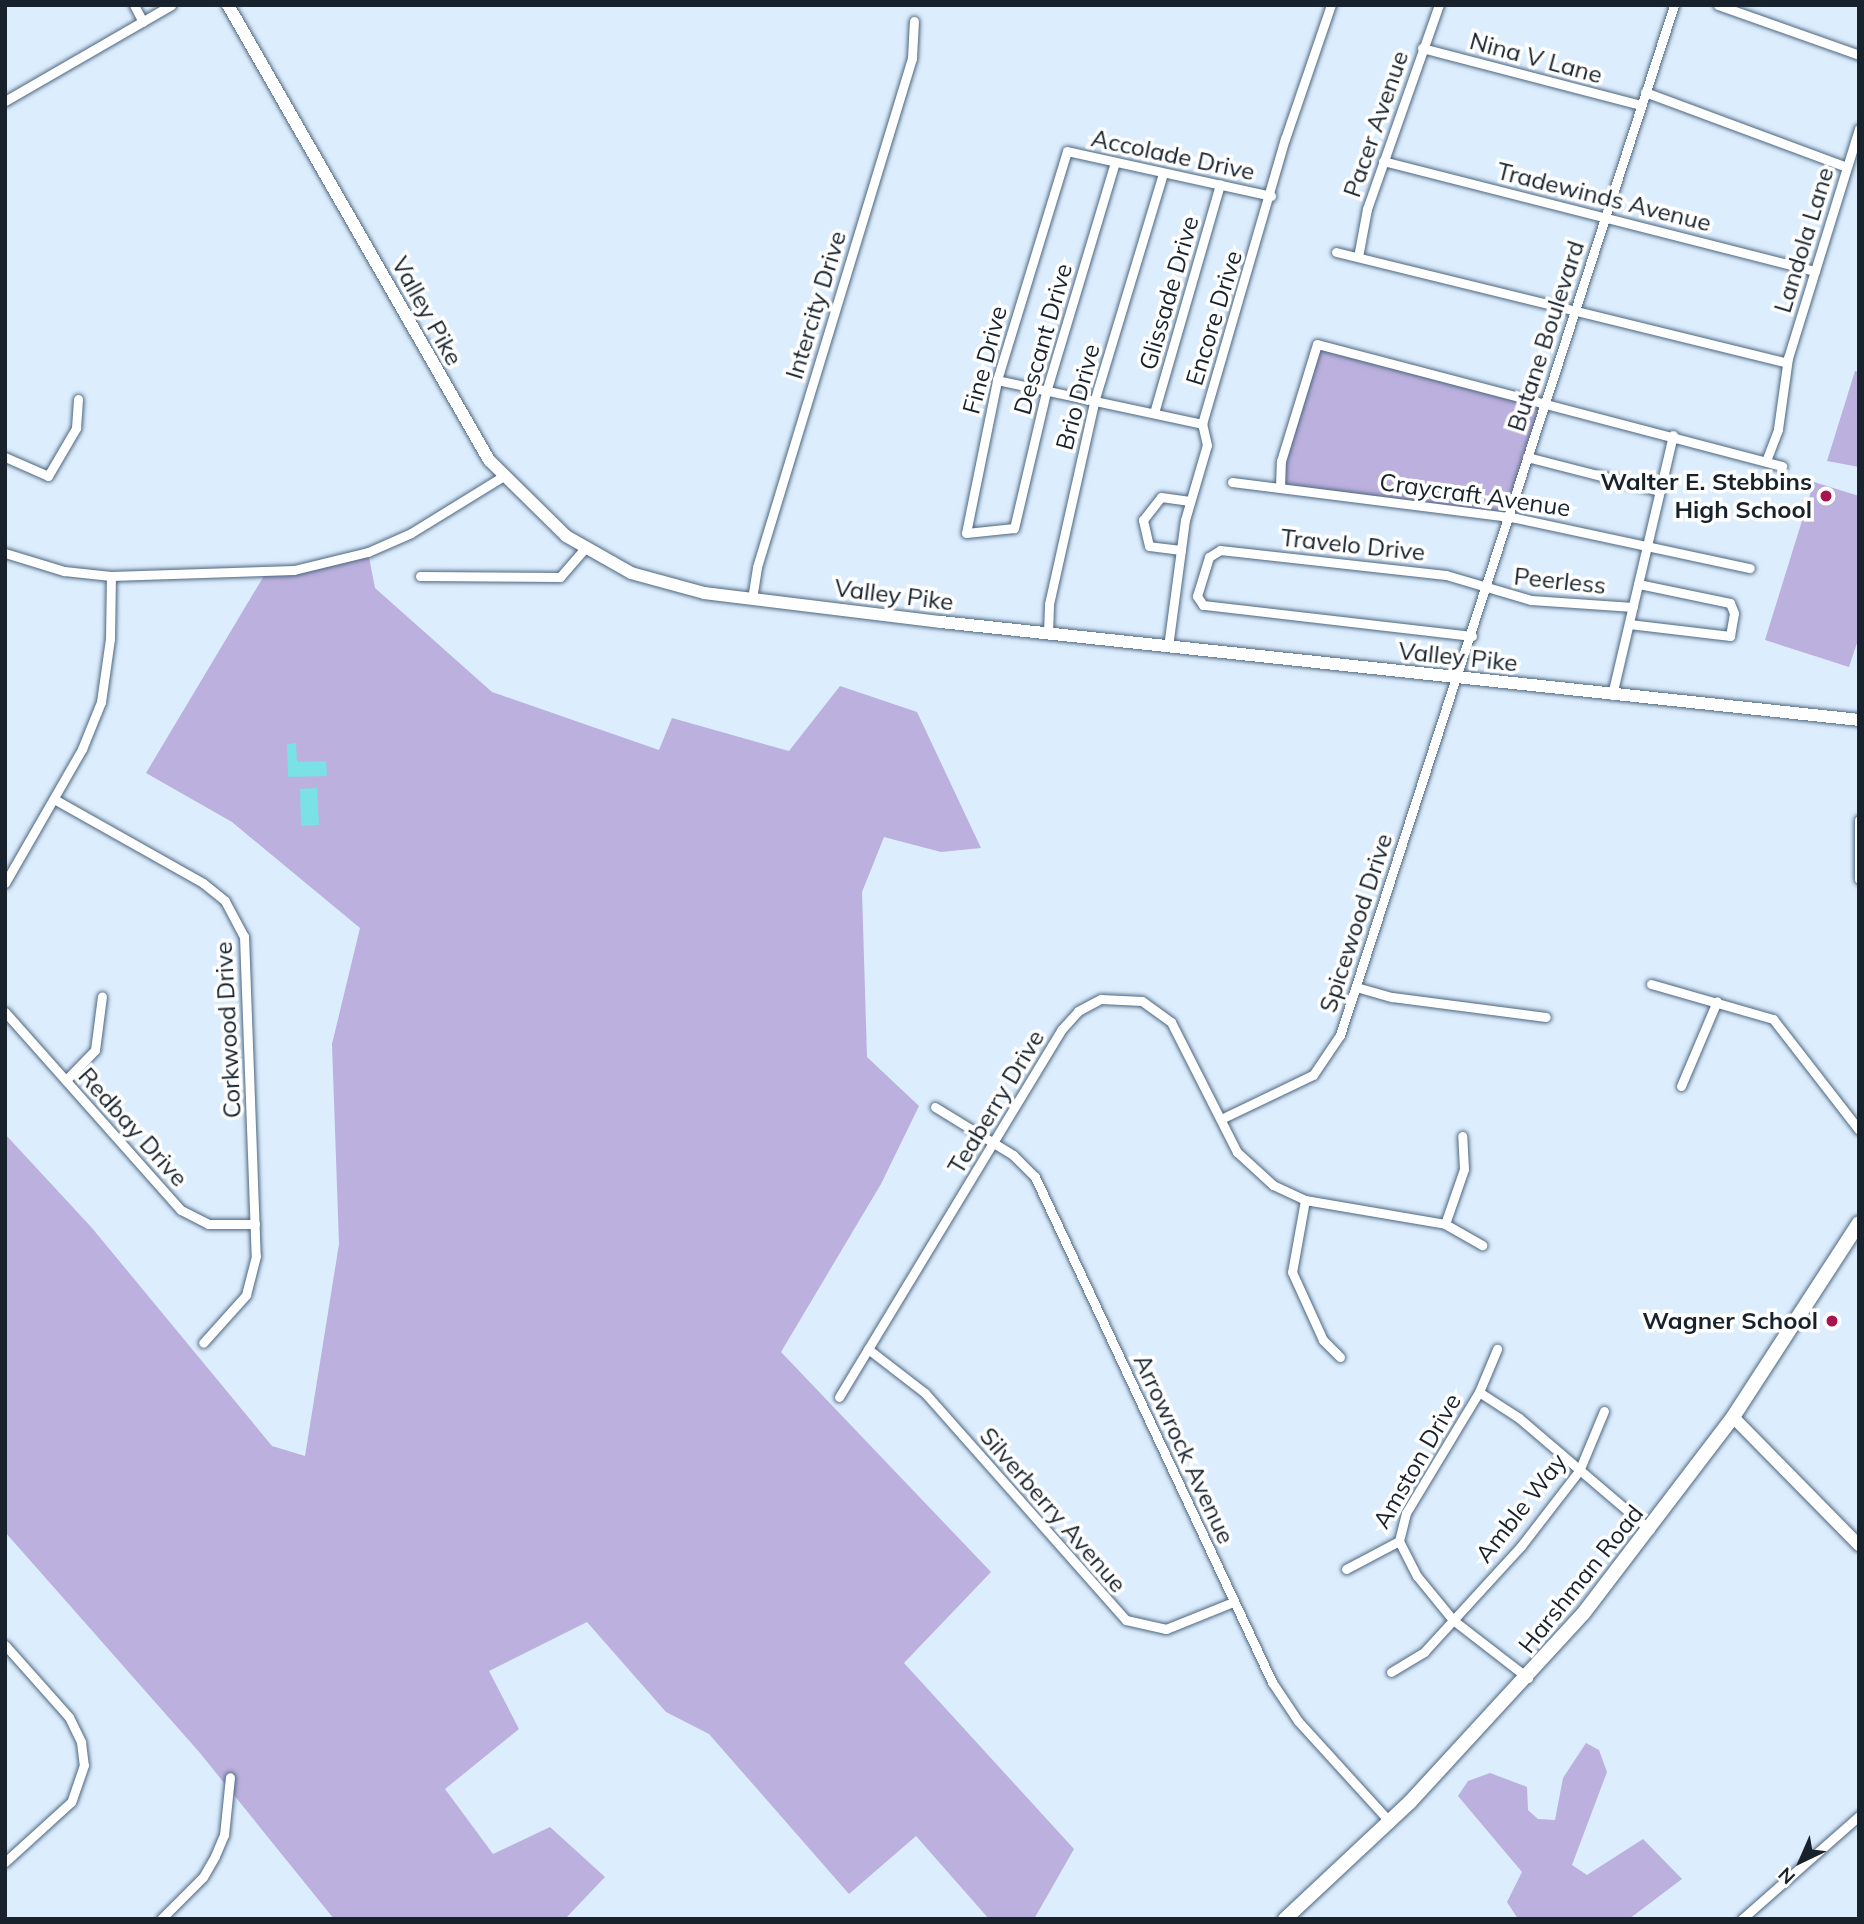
<!DOCTYPE html>
<html>
<head>
<meta charset="utf-8">
<style>
	body { margin:0 }
	#map { position:relative; width:1864px; height:1924px; overflow:hidden; background:#dcedfe; font-family:Mulish,sans-serif }
	div>[style] { position:absolute }
	.green>* { inset:0; background:#bbb0de }
	.water>* { inset:0; background:#7ae1e7 }
	.roads { filter:drop-shadow(0 0 2px #4d667e) drop-shadow(0 0 2px #4d667e) }
	.street>* { height:9px; margin:-4.5px; padding:0 4.5px; transform-origin:4.5px; border-radius:4.5px; background:#fff }
	.secondary>* { height:12px; margin:-6px; padding:0 6px; transform-origin:6px; border-radius:6px; background:#fff }
	.primary>* { height:14px; margin:-7px; padding:0 7px; transform-origin:7px; border-radius:7px; background:#fff }
	.dots>* { width:19px; height:19px; translate:-50% -50%; box-sizing:border-box; border:4px solid #fff; border-radius:50% }
	span { translate:-50% -50%; white-space:nowrap; text-align:center; line-height:1.15; -webkit-text-stroke:7px #fff; paint-order:stroke }
	.street-label { font-size:24px; color:#17222c }
	.poi-label { font-size:24px; color:#17222c; font-weight:700 }
	.right { translate:-100% -50%; text-align:right }
	.frame { position:absolute; inset:0; border:7px solid #17222c; pointer-events:none }
	.north { position:absolute; left:1766px; top:1826px; width:70px; height:70px; -webkit-text-stroke:5px #fff; paint-order:stroke; rotate:224deg; font-size:19px; font-weight:700; line-height:28px; text-align:center; color:#17222c }
	.north::after { content:''; display:block; margin:auto; width:24px; height:32px; background:#17222c; clip-path:polygon(50% 0,100% 100%,50% 72%,0 100%) }
</style>
</head>
<body>
<div id="map">
	<div class="green">
		<i style="clip-path:polygon(1317px 344px,1544px 402px,1508px 518px,1280px 487px)"></i>
		<i style="clip-path:polygon(1855px 371px,1859px 372px,1859px 467px,1827px 461px)"></i>
		<i style="clip-path:polygon(1814px 482px,1859px 496px,1859px 637px,1849px 667px,1765px 640px)"></i>
		<i style="clip-path:polygon(368px 552px,375px 588px,492px 692px,659px 750px,672px 718px,789px 751px,840px 686px,917px 712px,981px 848px,941px 852px,884px 837px,862px 892px,867px 1057px,919px 1106px,881px 1184px,781px 1352px,991px 1572px,904px 1663px,1074px 1849px,1034px 1919px,989px 1919px,916px 1836px,849px 1894px,709px 1734px,666px 1712px,587px 1622px,489px 1671px,519px 1729px,445px 1789px,493px 1854px,550px 1827px,605px 1877px,565px 1919px,334px 1919px,200px 1753px,5px 1532px,5px 1134px,92px 1228px,272px 1446px,305px 1456px,339px 1244px,332px 1044px,360px 928px,232px 822px,146px 773px,265px 574px)"></i>
		<i style="clip-path:polygon(1586px 1743px,1599px 1750px,1607px 1772px,1572px 1865px,1587px 1875px,1643px 1839px,1682px 1879px,1629px 1919px,1518px 1919px,1507px 1902px,1522px 1872px,1458px 1796px,1468px 1781px,1490px 1773px,1527px 1787px,1528px 1810px,1538px 1819px,1555px 1820px,1563px 1778px)"></i>
	</div>
	<div class="water">
		<i style="clip-path:polygon(296px 743px,297px 762px,326px 761px,327px 776px,288px 777px,287px 744px)"></i>
		<i style="clip-path:polygon(317px 788px,319px 825px,301px 826px,300px 789px)"></i>
	</div>
	<div class="roads">
		<div class="street">
			<i style="left:134px;top:5px;width:19px;rotate:62deg"></i>
			<i style="left:1718px;top:5px;width:150px;rotate:19.5deg"></i>
			<i style="left:1422px;top:48px;width:226px;rotate:14.6deg"></i>
			<i style="left:1645px;top:92px;width:215px;rotate:20.4deg"></i>
			<i style="left:5px;top:101px;width:192px;rotate:-30deg"></i>
			<i style="left:1383px;top:161px;width:446px;rotate:14.3deg"></i>
			<i style="left:1115px;top:162px;width:240px;rotate:106.7deg"></i>
			<i style="left:1046px;top:392px;width:140px;rotate:103.2deg"></i>
			<i style="left:1014px;top:528px;width:48px;rotate:174.1deg"></i>
			<i style="left:966px;top:533px;width:156px;rotate:-78.5deg"></i>
			<i style="left:997px;top:380px;width:239px;rotate:-73deg"></i>
			<i style="left:1067px;top:151px;width:209px;rotate:12.4deg"></i>
			<i style="left:1336px;top:252px;width:464px;rotate:13.8deg"></i>
			<i style="left:1358px;top:257px;width:49px;rotate:-79.4deg"></i>
			<i style="left:1367px;top:209px;width:216px;rotate:-70.6deg"></i>
			<i style="left:997px;top:380px;width:210px;rotate:12.1deg"></i>
			<i style="left:1154px;top:413px;width:238px;rotate:-73.9deg"></i>
			<i style="left:5px;top:457px;width:47px;rotate:23.8deg"></i>
			<i style="left:48px;top:476px;width:56px;rotate:-59.7deg"></i>
			<i style="left:76px;top:428px;width:29px;rotate:-86deg"></i>
			<i style="left:1527px;top:457px;width:136px;rotate:14.4deg"></i>
			<i style="left:1766px;top:461px;width:34px;rotate:-69deg"></i>
			<i style="left:1778px;top:429px;width:72px;rotate:-82deg"></i>
			<i style="left:1788px;top:358px;width:240px;rotate:-72.8deg"></i>
			<i style="left:1232px;top:482px;width:286px;rotate:7.2deg"></i>
			<i style="left:1516px;top:518px;width:239px;rotate:12.1deg"></i>
			<i style="left:1280px;top:487px;width:26px;rotate:-88deg"></i>
			<i style="left:1281px;top:461px;width:122px;rotate:-72.9deg"></i>
			<i style="left:1317px;top:344px;width:481px;rotate:14.7deg"></i>
			<i style="left:1181px;top:550px;width:32px;rotate:-173deg"></i>
			<i style="left:1149px;top:546px;width:27px;rotate:-103deg"></i>
			<i style="left:1143px;top:520px;width:29px;rotate:-52deg"></i>
			<i style="left:1161px;top:497px;width:29px;rotate:8deg"></i>
			<i style="left:5px;top:553px;width:62px;rotate:17deg"></i>
			<i style="left:64px;top:571px;width:47px;rotate:6.1deg"></i>
			<i style="left:111px;top:576px;width:183px;rotate:-1.9deg"></i>
			<i style="left:294px;top:570px;width:76px;rotate:-13.7deg"></i>
			<i style="left:368px;top:552px;width:47px;rotate:-23.8deg"></i>
			<i style="left:411px;top:533px;width:107px;rotate:-31.6deg"></i>
			<i style="left:420px;top:576px;width:140px;rotate:0.4deg"></i>
			<i style="left:560px;top:577px;width:37px;rotate:-49deg"></i>
			<i style="left:752px;top:599px;width:32px;rotate:-81deg"></i>
			<i style="left:757px;top:567px;width:532px;rotate:-73.06deg"></i>
			<i style="left:912px;top:58px;width:37px;rotate:-87deg"></i>
			<i style="left:1629px;top:624px;width:102px;rotate:6.8deg"></i>
			<i style="left:1730px;top:636px;width:23px;rotate:-80deg"></i>
			<i style="left:1734px;top:613px;width:11px;rotate:-112deg"></i>
			<i style="left:1730px;top:603px;width:94px;rotate:-168.3deg"></i>
			<i style="left:1048px;top:634px;width:30px;rotate:-88deg"></i>
			<i style="left:1049px;top:604px;width:207px;rotate:-77.4deg"></i>
			<i style="left:1094px;top:402px;width:238px;rotate:-73.2deg"></i>
			<i style="left:1472px;top:636px;width:271px;rotate:-173.4deg"></i>
			<i style="left:1203px;top:605px;width:11px;rotate:-124deg"></i>
			<i style="left:1197px;top:596px;width:41px;rotate:-72.9deg"></i>
			<i style="left:1209px;top:557px;width:13px;rotate:-32deg"></i>
			<i style="left:1220px;top:550px;width:227px;rotate:6.3deg"></i>
			<i style="left:1446px;top:575px;width:89px;rotate:16.4deg"></i>
			<i style="left:1531px;top:600px;width:102px;rotate:3.9deg"></i>
			<i style="left:1168px;top:647px;width:128px;rotate:-82.4deg"></i>
			<i style="left:1185px;top:520px;width:78px;rotate:-73.7deg"></i>
			<i style="left:1207px;top:445px;width:22px;rotate:-103deg"></i>
			<i style="left:1202px;top:424px;width:297px;rotate:-73.8deg"></i>
			<i style="left:1285px;top:139px;width:142px;rotate:-71.1deg"></i>
			<i style="left:1612px;top:695px;width:267px;rotate:-76.8deg"></i>
			<i style="left:54px;top:799px;width:171px;rotate:29.4deg"></i>
			<i style="left:203px;top:883px;width:28px;rotate:39deg"></i>
			<i style="left:225px;top:901px;width:40px;rotate:62deg"></i>
			<i style="left:244px;top:936px;width:320px;rotate:87.9deg"></i>
			<i style="left:256px;top:1256px;width:40px;rotate:104.4deg"></i>
			<i style="left:246px;top:1295px;width:64px;rotate:131.9deg"></i>
			<i style="left:1859px;top:820px;width:59px;rotate:90deg"></i>
			<i style="left:5px;top:883px;width:155px;rotate:-60.1deg"></i>
			<i style="left:82px;top:749px;width:51px;rotate:-68deg"></i>
			<i style="left:101px;top:702px;width:64px;rotate:-81.9deg"></i>
			<i style="left:110px;top:639px;width:63px;rotate:-89.1deg"></i>
			<i style="left:1651px;top:984px;width:127px;rotate:16deg"></i>
			<i style="left:1773px;top:1019px;width:140px;rotate:52.2deg"></i>
			<i style="left:1356px;top:987px;width:37px;rotate:16deg"></i>
			<i style="left:1392px;top:997px;width:155px;rotate:7.4deg"></i>
			<i style="left:5px;top:1012px;width:265px;rotate:48.4deg"></i>
			<i style="left:181px;top:1210px;width:30px;rotate:27deg"></i>
			<i style="left:208px;top:1224px;width:47px"></i>
			<i style="left:66px;top:1080px;width:42px;rotate:-46deg"></i>
			<i style="left:95px;top:1050px;width:54px;rotate:-82.6deg"></i>
			<i style="left:1681px;top:1086px;width:92px;rotate:-67deg"></i>
			<i style="left:935px;top:1107px;width:92px;rotate:31.6deg"></i>
			<i style="left:1013px;top:1155px;width:31px;rotate:45deg"></i>
			<i style="left:1035px;top:1177px;width:558px;rotate:64.86deg"></i>
			<i style="left:1272px;top:1682px;width:47px;rotate:56.3deg"></i>
			<i style="left:1298px;top:1721px;width:137px;rotate:47.7deg"></i>
			<i style="left:1221px;top:1119px;width:102px;rotate:-25.6deg"></i>
			<i style="left:1313px;top:1075px;width:48px;rotate:-56deg"></i>
			<i style="left:1340px;top:1035px;width:1083px;rotate:-72.03deg"></i>
			<i style="left:1305px;top:1200px;width:73px;rotate:100.2deg"></i>
			<i style="left:1292px;top:1272px;width:75px;rotate:65.5deg"></i>
			<i style="left:1323px;top:1340px;width:24px;rotate:45deg"></i>
			<i style="left:1445px;top:1224px;width:58px;rotate:-70.9deg"></i>
			<i style="left:1464px;top:1169px;width:33px;rotate:-93deg"></i>
			<i style="left:868px;top:1349px;width:72px;rotate:37.7deg"></i>
			<i style="left:925px;top:1393px;width:303px;rotate:48.5deg"></i>
			<i style="left:1126px;top:1620px;width:41px;rotate:12.7deg"></i>
			<i style="left:1166px;top:1629px;width:72px;rotate:-21.9deg"></i>
			<i style="left:1479px;top:1392px;width:48px;rotate:33deg"></i>
			<i style="left:1519px;top:1418px;width:172px;rotate:40.5deg"></i>
			<i style="left:839px;top:1397px;width:430px;rotate:-58.8deg"></i>
			<i style="left:1062px;top:1029px;width:24px;rotate:-48deg"></i>
			<i style="left:1078px;top:1011px;width:26px;rotate:-28deg"></i>
			<i style="left:1101px;top:999px;width:41px;rotate:2.8deg"></i>
			<i style="left:1142px;top:1001px;width:36px;rotate:36deg"></i>
			<i style="left:1171px;top:1022px;width:146px;rotate:63.1deg"></i>
			<i style="left:1237px;top:1152px;width:49px;rotate:42.5deg"></i>
			<i style="left:1273px;top:1185px;width:35px;rotate:25deg"></i>
			<i style="left:1305px;top:1200px;width:142px;rotate:9.7deg"></i>
			<i style="left:1445px;top:1224px;width:43px;rotate:29.6deg"></i>
			<i style="left:1399px;top:1541px;width:39px;rotate:63deg"></i>
			<i style="left:1417px;top:1576px;width:57px;rotate:50.7deg"></i>
			<i style="left:1453px;top:1620px;width:95px;rotate:37.7deg"></i>
			<i style="left:1346px;top:1569px;width:60px;rotate:-27.8deg"></i>
			<i style="left:1399px;top:1541px;width:29px;rotate:-76deg"></i>
			<i style="left:1406px;top:1513px;width:141px;rotate:-58.9deg"></i>
			<i style="left:1479px;top:1392px;width:47px;rotate:-67.3deg"></i>
			<i style="left:5px;top:1645px;width:96px;rotate:48.4deg"></i>
			<i style="left:69px;top:1717px;width:28px;rotate:64deg"></i>
			<i style="left:81px;top:1742px;width:23px;rotate:83deg"></i>
			<i style="left:84px;top:1765px;width:39px;rotate:109deg"></i>
			<i style="left:71px;top:1802px;width:89px;rotate:137.7deg"></i>
			<i style="left:1391px;top:1672px;width:39px;rotate:-31deg"></i>
			<i style="left:1424px;top:1652px;width:144px;rotate:-47.5deg"></i>
			<i style="left:1521px;top:1546px;width:95px;rotate:-52.3deg"></i>
			<i style="left:1579px;top:1471px;width:65px;rotate:-67.4deg"></i>
			<i style="left:161px;top:1919px;width:59px;rotate:-45deg"></i>
			<i style="left:203px;top:1877px;width:24px;rotate:-60deg"></i>
			<i style="left:215px;top:1856px;width:23px;rotate:-67deg"></i>
			<i style="left:224px;top:1835px;width:58px;rotate:-84.1deg"></i>
			<i style="left:1742px;top:1919px;width:156px;rotate:-41.4deg"></i>
		</div>
		<div class="secondary">
			<i style="left:228px;top:5px;width:525px;rotate:60.16deg"></i>
			<i style="left:489px;top:460px;width:108px;rotate:44.6deg"></i>
			<i style="left:566px;top:536px;width:75px;rotate:29.6deg"></i>
			<i style="left:631px;top:573px;width:76px;rotate:15.3deg"></i>
			<i style="left:704px;top:593px;width:239px;rotate:7deg"></i>
			<i style="left:941px;top:622px;width:923px;rotate:6.09deg"></i>
			<i style="left:1733px;top:1417px;width:180px;rotate:45.5deg"></i>
		</div>
		<div class="primary">
			<i style="left:1285px;top:1919px;width:171px;rotate:-43.1deg"></i>
			<i style="left:1410px;top:1802px;width:255px;rotate:-47.4deg"></i>
			<i style="left:1583px;top:1614px;width:248px;rotate:-52.7deg"></i>
			<i style="left:1733px;top:1417px;width:231px;rotate:-57deg"></i>
		</div>
	</div>
	<div class="dots">
		<i style="left:1826px;top:496px;background:#a7134a"></i>
		<i style="left:1832px;top:1321px;background:#a7134a"></i>
	</div>
	<div class="street-label">
		<span style="left:1536px;top:58px;rotate:15deg">Nina V Lane</span>
		<span style="left:1376px;top:124px;rotate:-71deg">Pacer Avenue</span>
		<span style="left:1173px;top:155px;rotate:12deg">Accolade Drive</span>
		<span style="left:1604px;top:197px;rotate:14deg">Tradewinds Avenue</span>
		<span style="left:1804px;top:240px;rotate:-73deg">Landola Lane</span>
		<span style="left:1169px;top:293px;rotate:-74deg">Glissade Drive</span>
		<span style="left:816px;top:305px;rotate:-73deg">Intercity Drive</span>
		<span style="left:427px;top:311px;rotate:61deg">Valley Pike</span>
		<span style="left:1214px;top:318px;rotate:-73deg">Encore Drive</span>
		<span style="left:1546px;top:336px;rotate:-72deg">Butane Boulevard</span>
		<span style="left:1043px;top:339px;rotate:-74deg">Descant Drive</span>
		<span style="left:985px;top:360px;rotate:-75deg">Fine Drive</span>
		<span style="left:1078px;top:397px;rotate:-75deg">Brio Drive</span>
		<span style="left:1475px;top:495px;rotate:8deg">Craycraft Avenue</span>
		<span style="left:1353px;top:545px;rotate:6deg">Travelo Drive</span>
		<span style="left:1560px;top:581px;rotate:6deg">Peerless</span>
		<span style="left:894px;top:595px;rotate:7deg">Valley Pike</span>
		<span style="left:1458px;top:657px;rotate:6deg">Valley Pike</span>
		<span style="left:1356px;top:923px;rotate:-72deg">Spicewood Drive</span>
		<span style="left:228px;top:1030px;rotate:-93deg">Corkwood Drive</span>
		<span style="left:996px;top:1102px;rotate:-59deg">Teaberry Drive</span>
		<span style="left:133px;top:1127px;rotate:48deg">Redbay Drive</span>
		<span style="left:1184px;top:1449px;rotate:65deg">Arrowrock Avenue</span>
		<span style="left:1417px;top:1461px;rotate:-60deg">Amston Drive</span>
		<span style="left:1521px;top:1508px;rotate:-52deg">Amble Way</span>
		<span style="left:1053px;top:1510px;rotate:49deg">Silverberry Avenue</span>
		<span style="left:1581px;top:1579px;rotate:-51deg">Harshman Road</span>
	</div>
	<div class="poi-label">
		<span class="right" style="left:1812px;top:496px">Walter E. Stebbins<br>High School</span>
		<span class="right" style="left:1818px;top:1321px">Wagner School</span>
	</div>
	<div class="frame"></div>
	<div class="north">N</div>
</div>
</body>
</html>
